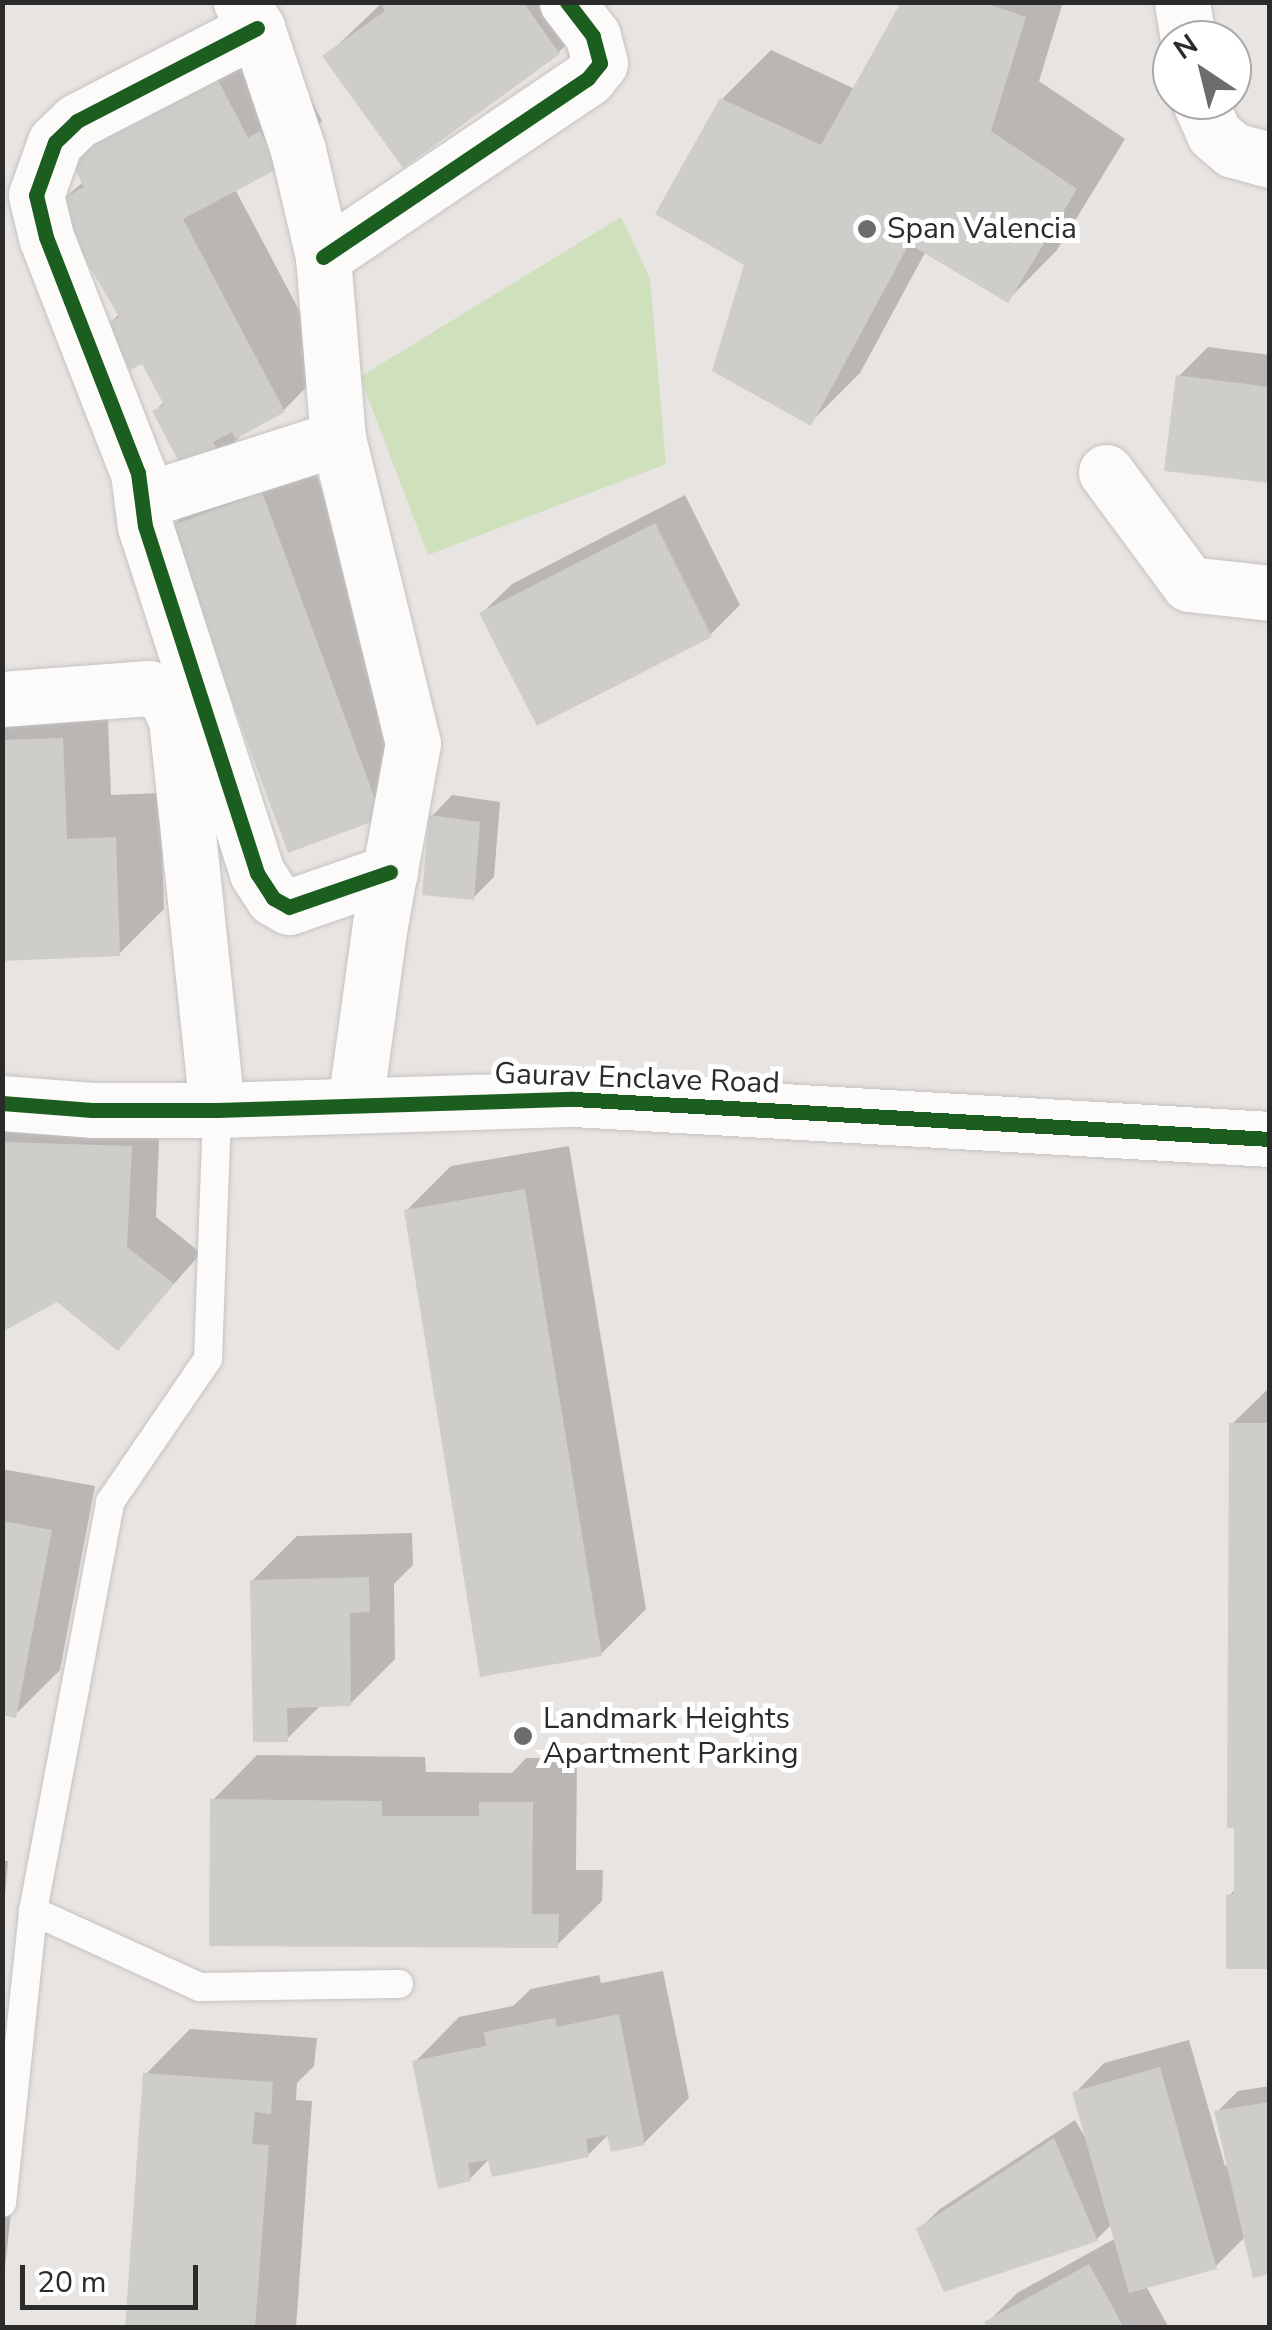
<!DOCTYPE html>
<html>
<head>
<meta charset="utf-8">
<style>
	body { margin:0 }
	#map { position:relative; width:1272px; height:2330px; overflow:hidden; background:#e8e4e1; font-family:"Nunito Sans",sans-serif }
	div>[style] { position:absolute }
	.green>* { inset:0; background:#cfe0bd }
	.shadow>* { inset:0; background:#0003 }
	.building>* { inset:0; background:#cfcdca }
	.roads { filter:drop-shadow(0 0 2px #c4c3c3) drop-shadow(0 0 2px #c4c3c3) }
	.lane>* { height:28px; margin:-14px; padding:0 14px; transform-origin:14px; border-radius:14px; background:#fcfbfa }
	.street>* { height:55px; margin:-27.5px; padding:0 27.5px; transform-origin:27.5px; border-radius:27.5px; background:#fcfbfa }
	.secondary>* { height:55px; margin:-27.5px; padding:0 27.5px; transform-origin:27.5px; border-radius:27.5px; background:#fcfbfa }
	.cycleway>* { height:15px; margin:-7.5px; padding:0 7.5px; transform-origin:7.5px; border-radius:7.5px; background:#1b5e20 }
	.dots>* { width:28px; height:28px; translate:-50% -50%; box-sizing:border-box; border:5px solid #fff; border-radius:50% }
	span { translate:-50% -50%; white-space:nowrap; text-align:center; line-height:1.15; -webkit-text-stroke:10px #fff; paint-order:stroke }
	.poi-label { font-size:30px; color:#2b2b2b }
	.left { translate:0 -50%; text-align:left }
	.street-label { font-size:30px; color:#2b2b2b }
	.frame { position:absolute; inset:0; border:5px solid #2b2b2b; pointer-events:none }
	.north { position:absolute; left:1152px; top:20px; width:100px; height:100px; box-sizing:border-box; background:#fff; border:2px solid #aaa; border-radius:50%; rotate:325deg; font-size:28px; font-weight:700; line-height:40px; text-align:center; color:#2b2b2b }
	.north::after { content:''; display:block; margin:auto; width:35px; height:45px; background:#6d6c6b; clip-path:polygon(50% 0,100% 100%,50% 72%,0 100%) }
	.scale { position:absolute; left:20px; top:2265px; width:178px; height:45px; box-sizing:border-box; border:5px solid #2b2b2b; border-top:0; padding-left:12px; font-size:30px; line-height:35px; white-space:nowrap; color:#2b2b2b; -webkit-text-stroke:8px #fff; paint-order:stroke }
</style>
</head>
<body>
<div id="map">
	<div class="green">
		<i style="clip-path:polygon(621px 217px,650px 278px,666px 464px,428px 555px,360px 377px)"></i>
	</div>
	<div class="shadow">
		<i style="clip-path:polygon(383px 2px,584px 2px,594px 16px,558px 53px,325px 57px)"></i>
		<i style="clip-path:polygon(904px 2px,1063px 2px,1039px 81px,1125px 139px,1057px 250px,1008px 300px,926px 251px,860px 373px,810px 423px,747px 264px,722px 99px,771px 50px,855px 89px)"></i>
		<i style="clip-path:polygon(261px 33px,305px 88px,322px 121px,277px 166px,235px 189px,328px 365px,284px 410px,248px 428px,221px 456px,155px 411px,165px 401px,143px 361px,109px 324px,120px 313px,57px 204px)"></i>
		<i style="clip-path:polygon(1208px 347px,1270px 355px,1270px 481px,1178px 377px)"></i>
		<i style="clip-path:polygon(307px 449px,426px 771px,381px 815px,171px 528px,215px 483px)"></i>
		<i style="clip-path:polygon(685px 495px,740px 605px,711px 634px,538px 723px,482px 613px,512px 584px)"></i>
		<i style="clip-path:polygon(107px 694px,111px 795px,160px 793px,164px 909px,119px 954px,2px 959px,2px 698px)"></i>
		<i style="clip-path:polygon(452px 795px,500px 802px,494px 877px,473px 898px,432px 816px)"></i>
		<i style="clip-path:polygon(21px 1113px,160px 1117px,156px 1217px,201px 1253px,118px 1348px,57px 1299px,2px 1330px,2px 1132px)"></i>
		<i style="clip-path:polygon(569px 1146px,646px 1609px,601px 1654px,407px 1210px,451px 1166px)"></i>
		<i style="clip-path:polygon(1270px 1387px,1270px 1967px,1229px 1896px,1236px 1888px,1232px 1424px)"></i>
		<i style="clip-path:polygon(2px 1469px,95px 1486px,60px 1670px,15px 1715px,2px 1713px)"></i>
		<i style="clip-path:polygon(412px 1533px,413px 1565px,394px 1584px,395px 1659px,350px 1704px,322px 1704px,287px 1739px,252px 1581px,297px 1536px)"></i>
		<i style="clip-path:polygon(257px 1755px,425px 1757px,426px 1772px,512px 1773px,526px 1758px,577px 1758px,576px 1870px,603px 1870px,602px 1901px,557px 1945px,213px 1800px)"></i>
		<i style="clip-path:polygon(2px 1861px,8px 1861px,2px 1928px)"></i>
		<i style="clip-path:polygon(663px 1971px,689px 2098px,644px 2143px,610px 2133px,588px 2155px,490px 2158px,470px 2179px,415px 2062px,459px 2017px,513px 2006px,531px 1989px,599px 1975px,601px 1983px)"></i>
		<i style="clip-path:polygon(190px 2029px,317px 2038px,314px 2066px,297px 2083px,296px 2100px,312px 2101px,296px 2328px,128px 2328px,146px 2074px)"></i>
		<i style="clip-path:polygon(1189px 2040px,1225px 2166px,1229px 2165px,1217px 2112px,1238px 2091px,1270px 2086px,1270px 2272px,1246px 2236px,1216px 2266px,1146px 2286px,1169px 2328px,990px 2328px,988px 2322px,1017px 2293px,1116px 2238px,1112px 2224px,1097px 2239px,919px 2229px,940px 2209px,1075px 2120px,1089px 2144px,1075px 2093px,1104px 2063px)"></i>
		<i style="clip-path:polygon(2px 2046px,29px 2048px,2px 2295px)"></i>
	</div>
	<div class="building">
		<i style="clip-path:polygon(380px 2px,523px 2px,560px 54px,403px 168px,322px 56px,385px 11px)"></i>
		<i style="clip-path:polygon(901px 2px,983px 2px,1026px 17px,991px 131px,1077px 189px,1008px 303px,909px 244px,811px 426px,712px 371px,744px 265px,655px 214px,720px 98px,821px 145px)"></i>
		<i style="clip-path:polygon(216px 76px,248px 138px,260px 131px,279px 168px,183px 219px,285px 412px,235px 439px,232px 432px,213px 442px,222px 458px,187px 477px,152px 411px,164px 405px,142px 364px,130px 370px,106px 324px,119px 317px,53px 204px,84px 187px,65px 150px)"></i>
		<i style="clip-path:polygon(1176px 375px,1270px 387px,1270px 483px,1164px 471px)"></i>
		<i style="clip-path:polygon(262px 492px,382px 818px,288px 853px,168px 527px)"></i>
		<i style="clip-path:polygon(655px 523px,712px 637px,537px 726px,479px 613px)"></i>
		<i style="clip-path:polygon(63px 738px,67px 839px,116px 837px,120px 956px,2px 961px,2px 740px)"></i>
		<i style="clip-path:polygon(429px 815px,480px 822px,474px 900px,422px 895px)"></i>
		<i style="clip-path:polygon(2px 1142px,132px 1146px,127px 1247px,174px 1284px,118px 1351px,57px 1302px,2px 1332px)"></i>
		<i style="clip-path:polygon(525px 1189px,602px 1656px,480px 1677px,404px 1210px)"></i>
		<i style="clip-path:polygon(1229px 1423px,1270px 1423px,1270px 1969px,1226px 1969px,1226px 1895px,1234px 1894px,1234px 1828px,1227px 1828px)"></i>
		<i style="clip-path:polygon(2px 1521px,52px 1530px,16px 1718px,2px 1715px)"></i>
		<i style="clip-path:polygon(369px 1577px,370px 1612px,350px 1613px,351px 1706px,287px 1708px,288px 1742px,253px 1742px,250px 1580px)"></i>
		<i style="clip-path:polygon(210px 1799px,382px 1801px,382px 1816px,479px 1816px,479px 1802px,533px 1802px,532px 1914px,559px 1914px,558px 1948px,209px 1946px)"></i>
		<i style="clip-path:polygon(619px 2014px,645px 2145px,611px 2152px,607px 2135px,586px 2139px,589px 2157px,492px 2177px,488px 2160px,468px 2163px,471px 2181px,438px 2189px,412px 2061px,486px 2046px,484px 2032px,555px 2018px,557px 2027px)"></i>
		<i style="clip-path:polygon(1160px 2067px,1217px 2269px,1129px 2293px,1072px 2092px)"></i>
		<i style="clip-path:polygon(143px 2073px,273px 2082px,271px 2114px,255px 2112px,252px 2144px,269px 2145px,255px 2328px,125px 2328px)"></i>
		<i style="clip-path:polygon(1270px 2102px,1270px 2274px,1253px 2278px,1214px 2111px)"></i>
		<i style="clip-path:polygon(1054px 2138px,1098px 2241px,944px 2292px,916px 2229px)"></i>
		<i style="clip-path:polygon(1089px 2264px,1124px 2328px,988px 2328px,984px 2322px)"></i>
	</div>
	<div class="roads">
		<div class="lane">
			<i style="left:33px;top:1911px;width:183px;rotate:24.5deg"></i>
			<i style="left:200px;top:1987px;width:199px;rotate:-0.9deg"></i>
			<i style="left:2px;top:2203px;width:294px;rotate:-83.9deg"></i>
			<i style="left:33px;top:1911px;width:416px;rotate:-79.3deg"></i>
			<i style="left:110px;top:1502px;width:173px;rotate:-55.6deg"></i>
			<i style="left:208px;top:1359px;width:249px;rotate:-87.9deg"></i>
		</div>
		<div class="street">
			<i style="left:241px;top:2px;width:31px;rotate:58deg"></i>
			<i style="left:257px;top:28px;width:129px;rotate:71.4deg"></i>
			<i style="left:298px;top:150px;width:110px;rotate:76.8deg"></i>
			<i style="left:323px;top:257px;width:182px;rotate:85.3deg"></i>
			<i style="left:338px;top:438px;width:314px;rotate:76.2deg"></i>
			<i style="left:413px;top:743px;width:184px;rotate:100.3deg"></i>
			<i style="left:380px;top:924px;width:183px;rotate:97.9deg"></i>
			<i style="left:1182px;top:2px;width:38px;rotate:81deg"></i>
			<i style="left:257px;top:28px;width:203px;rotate:152.7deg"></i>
			<i style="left:77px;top:121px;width:30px;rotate:136deg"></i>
			<i style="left:55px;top:142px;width:56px;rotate:109.7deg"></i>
			<i style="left:36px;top:195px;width:43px;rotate:76.6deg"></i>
			<i style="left:46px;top:237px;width:253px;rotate:68.7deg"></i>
			<i style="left:138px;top:473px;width:53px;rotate:82.5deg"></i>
			<i style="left:145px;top:526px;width:365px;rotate:72.1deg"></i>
			<i style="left:257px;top:873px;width:30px;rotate:57deg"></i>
			<i style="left:273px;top:898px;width:18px;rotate:29deg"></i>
			<i style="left:289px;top:907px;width:107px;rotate:-19.1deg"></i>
			<i style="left:1199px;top:100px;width:37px;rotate:66deg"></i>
			<i style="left:1214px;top:134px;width:25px;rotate:40deg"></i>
			<i style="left:1233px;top:150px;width:38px;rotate:15deg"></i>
			<i style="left:323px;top:257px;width:320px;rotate:-34deg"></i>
			<i style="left:588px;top:78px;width:19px;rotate:-51deg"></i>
			<i style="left:600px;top:63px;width:28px;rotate:-105deg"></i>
			<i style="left:593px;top:36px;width:43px;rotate:-127.4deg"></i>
			<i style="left:1106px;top:472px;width:139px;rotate:53.5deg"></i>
			<i style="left:1189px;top:584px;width:81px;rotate:6.3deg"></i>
			<i style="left:142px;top:501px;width:206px;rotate:-17.8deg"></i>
			<i style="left:2px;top:699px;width:147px;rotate:-4.3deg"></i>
			<i style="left:149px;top:688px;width:20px;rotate:30deg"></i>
			<i style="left:166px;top:698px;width:23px;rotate:65deg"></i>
			<i style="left:176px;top:719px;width:393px;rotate:84deg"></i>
		</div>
		<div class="secondary">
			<i style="left:2px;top:1103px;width:90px;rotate:4.4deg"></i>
			<i style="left:92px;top:1110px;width:125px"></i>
			<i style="left:217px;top:1110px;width:357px;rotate:-1.8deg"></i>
			<i style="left:574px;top:1099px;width:697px;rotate:3.29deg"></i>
		</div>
	</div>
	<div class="cycleway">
		<i style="left:257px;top:28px;width:203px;rotate:152.7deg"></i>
		<i style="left:77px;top:121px;width:30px;rotate:136deg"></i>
		<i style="left:55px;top:142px;width:56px;rotate:109.7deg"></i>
		<i style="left:36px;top:195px;width:43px;rotate:76.6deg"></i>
		<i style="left:46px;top:237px;width:253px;rotate:68.7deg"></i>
		<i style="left:138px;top:473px;width:53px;rotate:82.5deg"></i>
		<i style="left:145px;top:526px;width:365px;rotate:72.1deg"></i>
		<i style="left:257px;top:873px;width:30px;rotate:57deg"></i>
		<i style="left:273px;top:898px;width:18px;rotate:29deg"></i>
		<i style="left:289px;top:907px;width:107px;rotate:-19.1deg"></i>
		<i style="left:323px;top:257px;width:320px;rotate:-34deg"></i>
		<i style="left:588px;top:78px;width:19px;rotate:-51deg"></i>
		<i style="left:600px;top:63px;width:28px;rotate:-105deg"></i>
		<i style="left:593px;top:36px;width:43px;rotate:-127.4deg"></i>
		<i style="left:2px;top:1103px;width:90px;rotate:4.4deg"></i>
		<i style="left:92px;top:1110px;width:125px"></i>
		<i style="left:217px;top:1110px;width:357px;rotate:-1.8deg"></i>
		<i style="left:574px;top:1099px;width:697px;rotate:3.29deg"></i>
	</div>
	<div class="dots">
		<i style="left:867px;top:229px;background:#6d6c6b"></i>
		<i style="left:523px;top:1736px;background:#6d6c6b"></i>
	</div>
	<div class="poi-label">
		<span class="left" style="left:887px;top:229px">Span Valencia</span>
		<span class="left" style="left:543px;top:1736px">Landmark Heights<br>Apartment Parking</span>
	</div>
	<div class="street-label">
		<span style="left:637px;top:1079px;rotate:2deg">Gaurav Enclave Road</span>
	</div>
	<div class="frame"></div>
	<div class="north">N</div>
	<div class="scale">20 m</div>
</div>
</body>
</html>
